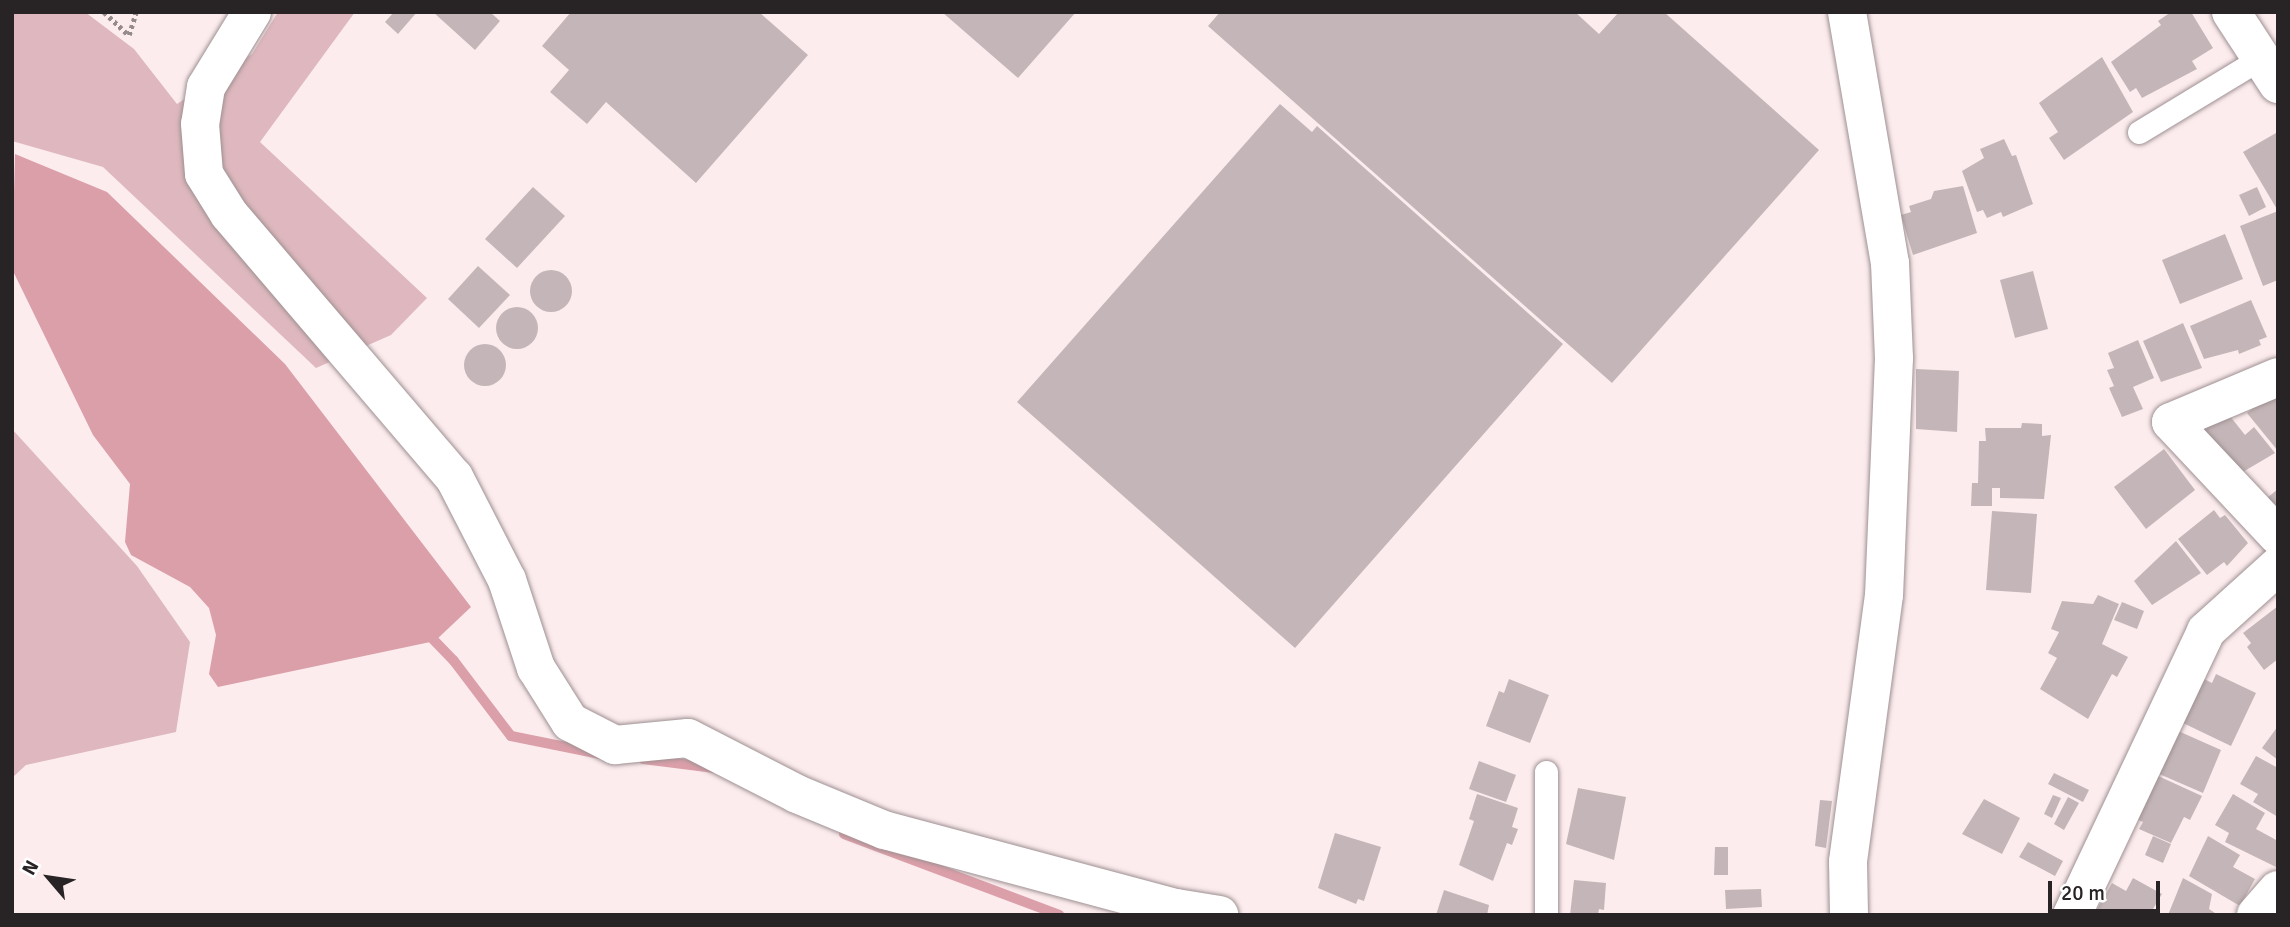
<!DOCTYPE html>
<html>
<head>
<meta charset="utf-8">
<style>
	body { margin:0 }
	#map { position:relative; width:2290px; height:927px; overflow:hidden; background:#fcecee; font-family:Signika,sans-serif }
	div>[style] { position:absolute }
	.green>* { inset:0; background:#deb8be }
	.water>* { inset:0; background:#db9fa9 }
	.stream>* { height:10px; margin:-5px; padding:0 5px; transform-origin:5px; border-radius:5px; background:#db9fa9 }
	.building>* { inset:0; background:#c4b6b8 }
	.round { border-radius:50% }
	.path>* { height:4.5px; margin-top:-2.25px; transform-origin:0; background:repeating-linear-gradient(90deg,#968b8c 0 3.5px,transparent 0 7px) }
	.roads { filter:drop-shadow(0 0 2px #9e9092) drop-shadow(0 0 2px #9e9092) }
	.lane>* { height:23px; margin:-11.5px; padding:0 11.5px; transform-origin:11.5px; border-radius:11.5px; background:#fff }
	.street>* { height:38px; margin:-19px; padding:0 19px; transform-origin:19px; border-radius:19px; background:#fff }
	.secondary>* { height:38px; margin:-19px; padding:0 19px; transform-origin:19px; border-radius:19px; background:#fff }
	span { translate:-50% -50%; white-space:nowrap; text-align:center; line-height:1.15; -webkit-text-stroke:5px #fff; paint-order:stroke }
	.frame { position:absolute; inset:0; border:14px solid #282324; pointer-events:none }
	.north { position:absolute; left:14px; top:843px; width:70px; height:70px; -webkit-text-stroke:5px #fff; paint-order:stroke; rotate:299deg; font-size:19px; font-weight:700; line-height:28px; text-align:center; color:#282324 }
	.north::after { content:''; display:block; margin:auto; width:24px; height:32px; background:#282324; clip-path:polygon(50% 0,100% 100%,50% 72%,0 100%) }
	.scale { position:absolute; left:2048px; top:881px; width:112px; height:32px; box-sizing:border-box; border:4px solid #282324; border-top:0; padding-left:9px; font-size:21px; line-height:24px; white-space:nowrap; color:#282324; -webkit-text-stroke:5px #fff; paint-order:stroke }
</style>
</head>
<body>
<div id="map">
	<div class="green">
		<i style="clip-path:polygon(12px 12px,85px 12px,134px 49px,177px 104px,252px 54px,278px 12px,355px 12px,260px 142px,427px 298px,391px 335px,316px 368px,103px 167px,12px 141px)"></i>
		<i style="clip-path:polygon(12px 429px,137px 566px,190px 642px,176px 732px,26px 765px,12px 778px)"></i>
	</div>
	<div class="water">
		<i style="clip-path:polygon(15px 154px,107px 192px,285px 364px,471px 607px,435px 641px,218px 687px,209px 674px,216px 635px,209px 608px,190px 587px,131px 555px,125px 542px,130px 484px,93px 435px,12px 269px)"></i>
	</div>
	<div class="stream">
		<i style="left:426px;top:632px;width:40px;rotate:46deg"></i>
		<i style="left:454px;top:661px;width:94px;rotate:52.8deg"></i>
		<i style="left:511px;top:736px;width:91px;rotate:11.4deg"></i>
		<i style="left:643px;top:759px;width:72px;rotate:7.2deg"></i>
		<i style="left:844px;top:834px;width:230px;rotate:20.6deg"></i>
	</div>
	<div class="building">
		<i style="clip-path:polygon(394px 12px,417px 12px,398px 34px,385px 22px)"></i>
		<i style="clip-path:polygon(433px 12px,490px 12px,500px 21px,475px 50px)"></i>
		<i style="clip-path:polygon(571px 12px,759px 12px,808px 55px,696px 183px,606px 102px,587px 124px,550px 92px,569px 70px,542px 46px)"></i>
		<i style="clip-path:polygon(942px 12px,1076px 12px,1018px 78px)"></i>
		<i style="clip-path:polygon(1220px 12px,1575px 12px,1599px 34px,1619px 12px,1664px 12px,1819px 150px,1612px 383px,1208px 26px)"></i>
		<i style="clip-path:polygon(2171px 12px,2191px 12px,2213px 48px,2192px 61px,2197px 69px,2142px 98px,2136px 88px,2130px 92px,2111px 62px,2161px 25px,2158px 21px)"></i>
		<i style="clip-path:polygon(2102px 57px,2133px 112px,2064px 160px,2049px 138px,2058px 132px,2039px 103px)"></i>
		<i style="clip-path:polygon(1280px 104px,1312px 132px,1317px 126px,1563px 344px,1295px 648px,1017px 402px)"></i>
		<i style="clip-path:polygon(2276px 133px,2278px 136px,2278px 211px,2243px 152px)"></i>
		<i style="clip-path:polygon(2004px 139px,2012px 156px,2016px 155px,2033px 204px,2003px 217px,2001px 212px,1987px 218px,1983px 210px,1977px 212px,1962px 171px,1984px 158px,1980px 149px)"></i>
		<i style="clip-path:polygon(1963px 186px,1977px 233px,1913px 255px,1901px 215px,1911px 212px,1909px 206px,1931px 199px,1934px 191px)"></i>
		<i style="clip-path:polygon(533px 187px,565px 216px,517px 268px,485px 239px)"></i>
		<i style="clip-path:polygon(2257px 187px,2266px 207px,2249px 216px,2239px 195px)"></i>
		<i style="clip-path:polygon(2278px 211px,2278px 280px,2263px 286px,2240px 226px)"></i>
		<i style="clip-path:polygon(2225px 234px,2243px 279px,2180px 304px,2162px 260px)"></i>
		<i style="clip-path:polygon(478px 266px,510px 295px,479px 328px,448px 299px)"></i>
		<i class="round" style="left:530px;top:270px;width:42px;height:42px"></i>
		<i style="clip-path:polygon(2033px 271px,2048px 329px,2015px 338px,2000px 280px)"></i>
		<i style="clip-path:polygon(2251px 300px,2267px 337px,2259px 340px,2261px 345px,2239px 354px,2238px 350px,2204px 359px,2190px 326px)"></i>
		<i class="round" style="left:496px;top:307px;width:42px;height:42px"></i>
		<i style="clip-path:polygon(2183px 323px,2202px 368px,2161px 382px,2143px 341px)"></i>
		<i style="clip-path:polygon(2138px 340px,2154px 378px,2133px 387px,2143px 409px,2122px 417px,2109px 388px,2114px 386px,2107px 370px,2114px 368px,2108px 353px)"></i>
		<i class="round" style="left:464px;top:344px;width:42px;height:42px"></i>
		<i style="clip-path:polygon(1916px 369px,1959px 371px,1957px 432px,1916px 429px)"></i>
		<i style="clip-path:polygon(2272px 393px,2278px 400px,2278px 451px,2247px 413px)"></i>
		<i style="clip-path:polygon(2226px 411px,2245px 435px,2254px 427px,2275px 453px,2236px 476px,2197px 435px)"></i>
		<i style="clip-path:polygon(2022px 423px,2042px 424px,2042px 436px,2051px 435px,2044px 499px,2000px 498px,2000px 488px,1992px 488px,1992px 506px,1971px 506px,1972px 483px,1978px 483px,1979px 441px,1986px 441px,1985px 428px,2021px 428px)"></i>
		<i style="clip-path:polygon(2164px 449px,2195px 490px,2146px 529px,2114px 487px)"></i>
		<i style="clip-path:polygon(2278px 489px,2278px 516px,2262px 502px)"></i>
		<i style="clip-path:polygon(2214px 510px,2220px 518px,2225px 515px,2248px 543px,2227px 566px,2224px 562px,2207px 575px,2178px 539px)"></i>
		<i style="clip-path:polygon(1992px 511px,2037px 514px,2031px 593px,1986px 590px)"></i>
		<i style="clip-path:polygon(2176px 541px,2201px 573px,2152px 605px,2134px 581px)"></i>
		<i style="clip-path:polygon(2098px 595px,2119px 604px,2102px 644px,2128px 657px,2117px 677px,2112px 674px,2088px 719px,2040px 689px,2057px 658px,2048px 653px,2059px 632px,2051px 629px,2062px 601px,2093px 604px)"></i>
		<i style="clip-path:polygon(2122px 602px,2144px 611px,2137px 629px,2114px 620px)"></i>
		<i style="clip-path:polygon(2278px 606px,2278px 659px,2264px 670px,2247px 647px,2251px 643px,2243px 633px)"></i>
		<i style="clip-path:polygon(2216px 674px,2256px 693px,2231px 746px,2183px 723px,2204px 679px,2212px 683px)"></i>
		<i style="clip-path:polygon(1509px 679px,1549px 695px,1530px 743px,1486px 726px,1499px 691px,1504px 693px)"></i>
		<i style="clip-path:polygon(2278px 726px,2278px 760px,2262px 748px)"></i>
		<i style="clip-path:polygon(2176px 730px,2221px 750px,2203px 793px,2157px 773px)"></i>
		<i style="clip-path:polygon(2256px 756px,2278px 768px,2278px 817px,2253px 802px,2258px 794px,2240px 784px)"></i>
		<i style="clip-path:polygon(1479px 761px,1516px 775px,1506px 802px,1469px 789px)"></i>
		<i style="clip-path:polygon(2054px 773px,2089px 790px,2083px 802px,2048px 784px)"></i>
		<i style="clip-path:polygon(2156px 775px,2202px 796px,2190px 820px,2184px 817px,2171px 843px,2139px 829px,2143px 822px,2136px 819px)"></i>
		<i style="clip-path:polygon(1578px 788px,1626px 797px,1614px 860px,1566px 844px)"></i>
		<i style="clip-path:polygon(1477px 794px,1518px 808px,1512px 827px,1518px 829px,1512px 845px,1507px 843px,1493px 881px,1459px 865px,1474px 821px,1469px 819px)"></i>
		<i style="clip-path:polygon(2233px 794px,2265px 813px,2256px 829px,2278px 841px,2276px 867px,2225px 842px,2229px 833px,2215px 825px)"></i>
		<i style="clip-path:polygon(2053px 795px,2061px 798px,2052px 818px,2044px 814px)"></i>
		<i style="clip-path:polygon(2068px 797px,2079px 803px,2064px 830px,2054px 824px)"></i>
		<i style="clip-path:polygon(1984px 799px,2020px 818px,2002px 854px,1962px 834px)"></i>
		<i style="clip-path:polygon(1820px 800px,1832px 801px,1826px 848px,1815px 846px)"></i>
		<i style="clip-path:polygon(1335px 833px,1381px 847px,1364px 901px,1358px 899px,1356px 904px,1318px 888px)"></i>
		<i style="clip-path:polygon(2153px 836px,2171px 844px,2163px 863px,2145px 855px)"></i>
		<i style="clip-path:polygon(2208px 836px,2240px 855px,2233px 867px,2255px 879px,2240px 906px,2189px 876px)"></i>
		<i style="clip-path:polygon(2028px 842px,2063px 861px,2055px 876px,2019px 857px)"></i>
		<i style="clip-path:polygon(1715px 847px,1728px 847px,1728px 875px,1714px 875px)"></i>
		<i style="clip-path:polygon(2133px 878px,2162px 894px,2153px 909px,2156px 915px,2095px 913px,2112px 883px,2126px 891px)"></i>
		<i style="clip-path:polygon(2183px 878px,2212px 894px,2209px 909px,2218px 915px,2168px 915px)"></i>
		<i style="clip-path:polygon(1574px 880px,1606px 883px,1604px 910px,1599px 909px,1598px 915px,1570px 915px)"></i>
		<i style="clip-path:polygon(1761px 889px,1762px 907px,1726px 909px,1725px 890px)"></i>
		<i style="clip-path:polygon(1444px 890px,1489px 905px,1487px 915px,1436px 915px)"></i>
	</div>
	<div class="path">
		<i style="left:104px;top:12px;width:34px;rotate:43deg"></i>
		<i style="left:129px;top:35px;width:24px;rotate:-73deg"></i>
	</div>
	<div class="roads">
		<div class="lane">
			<i style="left:2139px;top:132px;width:143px;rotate:-31.2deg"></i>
			<i style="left:1546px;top:772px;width:143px;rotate:90deg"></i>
		</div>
		<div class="street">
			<i style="left:252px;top:12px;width:88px;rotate:121.5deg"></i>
			<i style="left:206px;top:87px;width:37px;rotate:99deg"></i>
			<i style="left:200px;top:124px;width:50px;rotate:85.4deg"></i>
			<i style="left:204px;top:174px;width:47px;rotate:58deg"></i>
			<i style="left:229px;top:214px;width:346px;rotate:49.5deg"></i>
			<i style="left:454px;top:477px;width:116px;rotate:62.8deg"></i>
			<i style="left:507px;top:580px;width:93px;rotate:71.8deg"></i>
			<i style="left:536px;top:668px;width:64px;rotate:57.8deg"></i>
			<i style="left:570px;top:722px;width:51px;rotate:27.1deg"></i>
			<i style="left:615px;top:745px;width:73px;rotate:-5.5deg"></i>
			<i style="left:688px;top:738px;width:123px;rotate:27.2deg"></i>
			<i style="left:797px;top:794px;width:94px;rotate:22.5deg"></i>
			<i style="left:884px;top:830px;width:302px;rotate:15deg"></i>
			<i style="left:1176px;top:908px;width:44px;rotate:9.2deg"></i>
			<i style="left:1847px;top:12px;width:255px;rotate:80.3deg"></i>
			<i style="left:1890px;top:263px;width:95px;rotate:87.6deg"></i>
			<i style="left:1894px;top:358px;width:237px;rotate:92.4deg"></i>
			<i style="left:1884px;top:595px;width:269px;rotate:97.7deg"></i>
			<i style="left:1848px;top:862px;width:53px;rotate:88.9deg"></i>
			<i style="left:2278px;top:377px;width:116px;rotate:157.2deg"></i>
			<i style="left:2171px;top:422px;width:156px;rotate:46.8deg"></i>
			<i style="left:2072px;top:915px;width:314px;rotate:-64.7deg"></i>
			<i style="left:2206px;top:631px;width:97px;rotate:-42.1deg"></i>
			<i style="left:2256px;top:915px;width:33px;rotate:-49deg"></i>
		</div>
		<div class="secondary">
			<i style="left:2231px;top:12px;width:86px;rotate:56.9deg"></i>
		</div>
	</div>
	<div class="frame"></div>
	<div class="north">N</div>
	<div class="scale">20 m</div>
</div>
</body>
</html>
